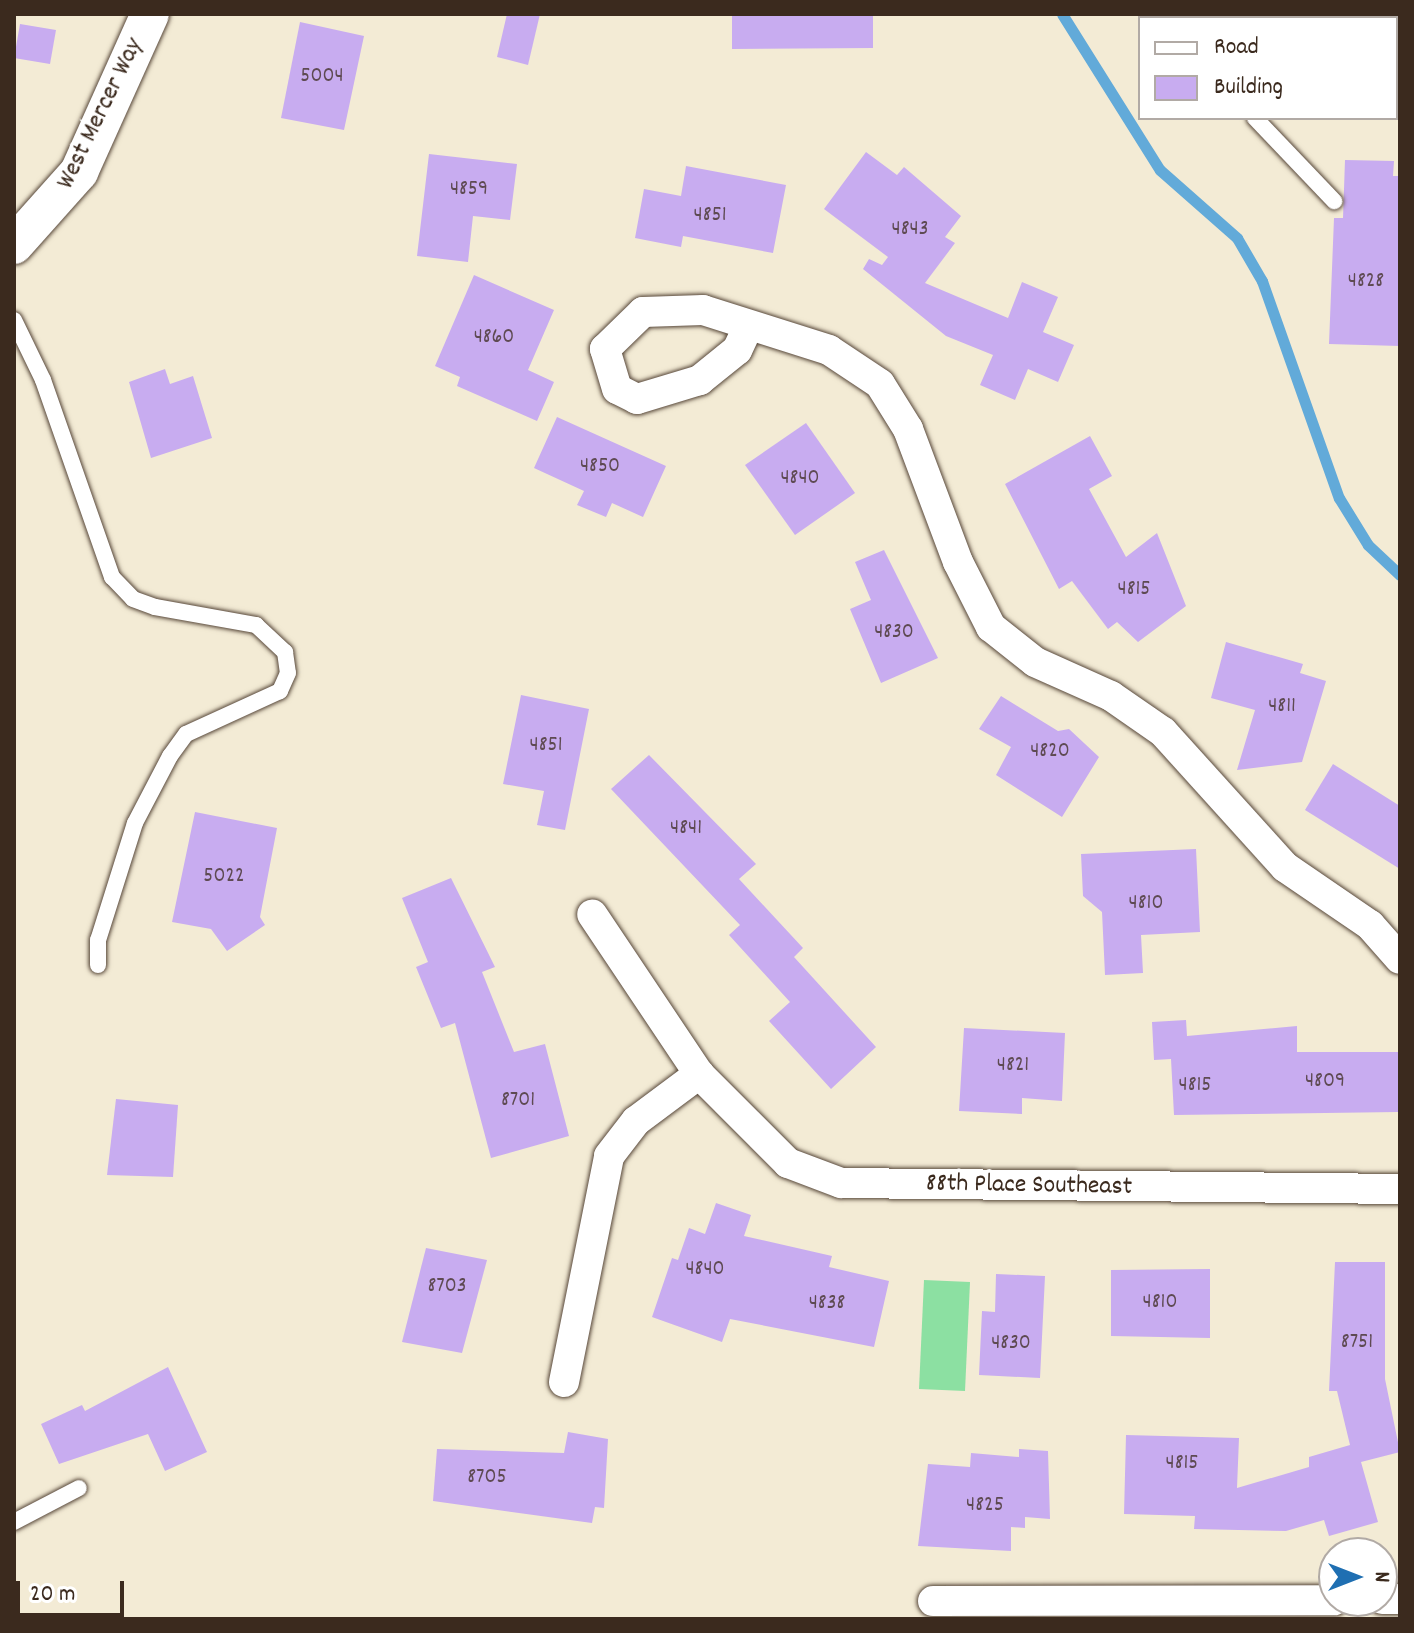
<!DOCTYPE html>
<html>
<head>
<meta charset="utf-8">
<style>
	body { margin:0 }
	#map { position:relative; width:1414px; height:1633px; overflow:hidden; background:#f3ebd5; font-family:Dekko,sans-serif }
	div>[style] { position:absolute }
	.green>* { inset:0; background:#8ce0a2 }
	.stream>* { height:11px; margin:-5.5px; padding:0 5.5px; transform-origin:5.5px; border-radius:5.5px; background:#62aad9 }
	.building>* { inset:0; background:#c8acf0 }
	.roads { filter:drop-shadow(0 0 2px #574739) drop-shadow(0 0 2px #574739) }
	.service>* { height:16px; margin:-8px; padding:0 8px; transform-origin:8px; border-radius:8px; background:#fff }
	.minor>* { height:30px; margin:-15px; padding:0 15px; transform-origin:15px; border-radius:15px; background:#fff }
	.tertiary>* { height:38px; margin:-19px; padding:0 19px; transform-origin:19px; border-radius:19px; background:#fff }
	span { translate:-50% -50%; white-space:nowrap; text-align:center; line-height:1.15; -webkit-text-stroke:7px #fff; paint-order:stroke }
	.number-label { font-size:22px; color:#5e4a52 }
	.number-label span { -webkit-text-stroke-width:0 }
	.street-label { font-size:26px; color:#3b2a1e }
	.frame { position:absolute; inset:0; border:16px solid #3b2a1e; pointer-events:none }
	.legend { position:absolute; left:1138px; top:16px; width:260px; height:104px; box-sizing:border-box; background:#fff; border:2px solid #b1aaa5; margin:0; padding:10px 14px; list-style:none; font-size:24px; color:#3b2a1e }
	.legend li { display:flex; align-items:center; gap:16px; height:40px }
	.legend b { width:40px; border:2px solid #b1aaa5 }
	.north { position:absolute; left:1318px; top:1537px; width:80px; height:80px; box-sizing:border-box; background:#fff; border:2px solid #b1aaa5; border-radius:50%; rotate:90deg; font-size:22px; font-weight:700; line-height:32px; text-align:center; color:#3b2a1e }
	.north::after { content:''; display:block; margin:auto; width:28px; height:36px; background:#1f6fb2; clip-path:polygon(50% 0,100% 100%,50% 72%,0 100%) }
	.scale { position:absolute; left:16px; top:1581px; width:108px; height:36px; box-sizing:border-box; border:4px solid #3b2a1e; border-top:0; padding-left:10px; font-size:24px; line-height:28px; white-space:nowrap; color:#3b2a1e; -webkit-text-stroke:6px #fff; paint-order:stroke }
</style>
</head>
<body>
<div id="map">
	<div class="green">
		<i style="clip-path:polygon(924px 1280px,970px 1282px,965px 1391px,919px 1389px)"></i>
	</div>
	<div class="stream">
		<i style="left:1062px;top:14px;width:184px;rotate:57.9deg"></i>
		<i style="left:1160px;top:170px;width:103px;rotate:41.4deg"></i>
		<i style="left:1237px;top:238px;width:50px;rotate:59.8deg"></i>
		<i style="left:1262px;top:281px;width:230px;rotate:70.5deg"></i>
		<i style="left:1339px;top:498px;width:55px;rotate:58.3deg"></i>
		<i style="left:1368px;top:545px;width:44px;rotate:43.2deg"></i>
	</div>
	<div class="building">
		<i style="clip-path:polygon(507px 14px,540px 14px,528px 65px,497px 57px)"></i>
		<i style="clip-path:polygon(732px 14px,873px 14px,873px 48px,732px 49px)"></i>
		<i style="clip-path:polygon(300px 22px,364px 36px,344px 130px,281px 118px)"></i>
		<i style="clip-path:polygon(20px 24px,56px 30px,50px 64px,14px 58px)"></i>
		<i style="clip-path:polygon(866px 152px,897px 175px,904px 167px,961px 216px,945px 237px,955px 243px,925px 283px,1008px 318px,1022px 282px,1058px 297px,1043px 332px,1074px 345px,1058px 382px,1028px 369px,1015px 400px,980px 385px,993px 355px,946px 336px,863px 269px,869px 259px,882px 265px,888px 257px,824px 209px)"></i>
		<i style="clip-path:polygon(429px 154px,517px 164px,510px 220px,473px 216px,468px 262px,417px 256px)"></i>
		<i style="clip-path:polygon(1345px 160px,1394px 161px,1393px 176px,1400px 176px,1400px 346px,1329px 344px,1334px 218px,1343px 218px)"></i>
		<i style="clip-path:polygon(686px 166px,786px 185px,773px 253px,683px 236px,681px 247px,635px 238px,644px 189px,681px 196px)"></i>
		<i style="clip-path:polygon(474px 275px,554px 310px,528px 370px,554px 382px,537px 421px,457px 386px,460px 377px,435px 366px)"></i>
		<i style="clip-path:polygon(165px 369px,170px 384px,193px 376px,212px 438px,151px 458px,129px 382px)"></i>
		<i style="clip-path:polygon(557px 417px,666px 466px,643px 517px,612px 503px,606px 517px,577px 505px,584px 491px,534px 468px)"></i>
		<i style="clip-path:polygon(806px 423px,855px 493px,795px 535px,745px 465px)"></i>
		<i style="clip-path:polygon(1090px 436px,1112px 476px,1089px 489px,1126px 557px,1157px 533px,1186px 606px,1138px 642px,1117px 622px,1108px 629px,1072px 581px,1059px 589px,1005px 484px)"></i>
		<i style="clip-path:polygon(884px 550px,938px 658px,881px 683px,850px 609px,871px 600px,855px 562px)"></i>
		<i style="clip-path:polygon(1226px 642px,1303px 664px,1300px 673px,1326px 681px,1302px 762px,1237px 770px,1255px 710px,1211px 698px)"></i>
		<i style="clip-path:polygon(521px 695px,589px 709px,565px 830px,537px 825px,544px 791px,503px 784px)"></i>
		<i style="clip-path:polygon(1001px 696px,1058px 731px,1069px 729px,1099px 757px,1062px 817px,996px 775px,1011px 747px,979px 729px)"></i>
		<i style="clip-path:polygon(649px 755px,756px 864px,739px 879px,803px 948px,794px 957px,876px 1047px,831px 1089px,769px 1021px,790px 1002px,729px 935px,740px 925px,611px 789px)"></i>
		<i style="clip-path:polygon(1333px 764px,1400px 806px,1400px 869px,1305px 810px)"></i>
		<i style="clip-path:polygon(195px 812px,277px 828px,260px 917px,265px 925px,227px 951px,211px 929px,172px 922px)"></i>
		<i style="clip-path:polygon(1196px 849px,1200px 932px,1141px 935px,1143px 973px,1105px 975px,1102px 912px,1083px 896px,1081px 854px)"></i>
		<i style="clip-path:polygon(451px 878px,495px 967px,482px 972px,514px 1052px,545px 1044px,569px 1136px,491px 1158px,455px 1023px,441px 1028px,416px 967px,428px 962px,402px 898px)"></i>
		<i style="clip-path:polygon(1186px 1020px,1187px 1036px,1297px 1026px,1297px 1052px,1398px 1052px,1398px 1112px,1174px 1115px,1171px 1059px,1154px 1060px,1152px 1022px)"></i>
		<i style="clip-path:polygon(964px 1028px,1065px 1033px,1062px 1101px,1022px 1098px,1022px 1114px,959px 1111px)"></i>
		<i style="clip-path:polygon(116px 1099px,178px 1105px,173px 1177px,107px 1175px)"></i>
		<i style="clip-path:polygon(716px 1203px,751px 1215px,744px 1236px,832px 1256px,829px 1267px,889px 1281px,874px 1347px,730px 1319px,722px 1342px,652px 1317px,672px 1258px,678px 1260px,689px 1228px,705px 1234px)"></i>
		<i style="clip-path:polygon(426px 1248px,487px 1260px,462px 1353px,402px 1342px)"></i>
		<i style="clip-path:polygon(1335px 1262px,1385px 1262px,1385px 1379px,1400px 1452px,1361px 1462px,1378px 1522px,1329px 1536px,1324px 1520px,1286px 1531px,1194px 1529px,1195px 1516px,1124px 1514px,1126px 1435px,1239px 1438px,1237px 1488px,1309px 1467px,1309px 1457px,1350px 1445px,1337px 1391px,1329px 1391px)"></i>
		<i style="clip-path:polygon(1210px 1269px,1210px 1338px,1111px 1336px,1111px 1270px)"></i>
		<i style="clip-path:polygon(996px 1274px,1045px 1276px,1040px 1378px,979px 1375px,982px 1311px,995px 1312px)"></i>
		<i style="clip-path:polygon(168px 1367px,207px 1452px,165px 1471px,148px 1434px,59px 1464px,41px 1424px,82px 1405px,85px 1411px)"></i>
		<i style="clip-path:polygon(568px 1432px,608px 1439px,604px 1508px,595px 1507px,592px 1523px,433px 1501px,437px 1449px,564px 1453px)"></i>
		<i style="clip-path:polygon(1019px 1449px,1048px 1451px,1050px 1519px,1025px 1517px,1025px 1528px,1011px 1527px,1011px 1551px,918px 1546px,928px 1464px,970px 1467px,971px 1453px,1019px 1457px)"></i>
	</div>
	<div class="roads">
		<div class="service">
			<i style="left:1169px;top:14px;width:5px;rotate:53deg"></i>
			<i style="left:1255px;top:118px;width:115px;rotate:46.4deg"></i>
			<i style="left:14px;top:320px;width:67px;rotate:64.2deg"></i>
			<i style="left:43px;top:380px;width:209px;rotate:70.7deg"></i>
			<i style="left:112px;top:577px;width:30px;rotate:46deg"></i>
			<i style="left:133px;top:599px;width:23px;rotate:20deg"></i>
			<i style="left:155px;top:607px;width:103px;rotate:10.1deg"></i>
			<i style="left:256px;top:625px;width:40px;rotate:43deg"></i>
			<i style="left:285px;top:652px;width:21px;rotate:82deg"></i>
			<i style="left:288px;top:673px;width:20px;rotate:114deg"></i>
			<i style="left:280px;top:691px;width:103px;rotate:155.4deg"></i>
			<i style="left:186px;top:734px;width:27px;rotate:126deg"></i>
			<i style="left:170px;top:756px;width:76px;rotate:117.6deg"></i>
			<i style="left:135px;top:823px;width:123px;rotate:107.5deg"></i>
			<i style="left:98px;top:940px;width:25px;rotate:90deg"></i>
			<i style="left:14px;top:1522px;width:73px;rotate:-27.6deg"></i>
		</div>
		<div class="minor">
			<i style="left:747px;top:329px;width:23px;rotate:115deg"></i>
			<i style="left:737px;top:350px;width:48px;rotate:141deg"></i>
			<i style="left:700px;top:380px;width:66px;rotate:163.2deg"></i>
			<i style="left:637px;top:399px;width:22px;rotate:-153deg"></i>
			<i style="left:617px;top:389px;width:42px;rotate:-106.7deg"></i>
			<i style="left:605px;top:349px;width:53px;rotate:-44.2deg"></i>
			<i style="left:643px;top:312px;width:60px;rotate:-1.9deg"></i>
			<i style="left:703px;top:310px;width:132px;rotate:17.6deg"></i>
			<i style="left:829px;top:350px;width:61px;rotate:33.7deg"></i>
			<i style="left:880px;top:384px;width:53px;rotate:58.1deg"></i>
			<i style="left:908px;top:429px;width:142px;rotate:69.4deg"></i>
			<i style="left:958px;top:562px;width:73px;rotate:63.1deg"></i>
			<i style="left:991px;top:627px;width:56px;rotate:38.5deg"></i>
			<i style="left:1035px;top:662px;width:83px;rotate:24.1deg"></i>
			<i style="left:1111px;top:696px;width:63px;rotate:34.7deg"></i>
			<i style="left:1163px;top:732px;width:182px;rotate:47.9deg"></i>
			<i style="left:1285px;top:867px;width:103px;rotate:34.3deg"></i>
			<i style="left:1370px;top:925px;width:45px;rotate:48.6deg"></i>
			<i style="left:699px;top:1074px;width:126px;rotate:45deg"></i>
			<i style="left:788px;top:1163px;width:57px;rotate:20.7deg"></i>
			<i style="left:841px;top:1183px;width:559px;rotate:0.61deg"></i>
			<i style="left:564px;top:1382px;width:230px;rotate:-78.7deg"></i>
			<i style="left:609px;top:1156px;width:44px;rotate:-52.4deg"></i>
			<i style="left:636px;top:1121px;width:79px;rotate:-36.7deg"></i>
			<i style="left:699px;top:1074px;width:192px;rotate:-123.8deg"></i>
			<i style="left:1382px;top:1599px;width:18px"></i>
			<i style="left:933px;top:1601px;width:401px;rotate:-0.1deg"></i>
		</div>
		<div class="tertiary">
			<i style="left:14px;top:245px;width:98px;rotate:-48.3deg"></i>
			<i style="left:79px;top:172px;width:173px;rotate:-65.8deg"></i>
		</div>
	</div>
	<div class="number-label">
		<span style="left:322px;top:77px">5004</span>
		<span style="left:469px;top:190px">4859</span>
		<span style="left:710px;top:216px">4851</span>
		<span style="left:910px;top:230px">4843</span>
		<span style="left:1366px;top:282px">4828</span>
		<span style="left:494px;top:338px">4860</span>
		<span style="left:600px;top:467px">4850</span>
		<span style="left:800px;top:479px">4840</span>
		<span style="left:1134px;top:590px">4815</span>
		<span style="left:894px;top:633px">4830</span>
		<span style="left:1282px;top:707px">4811</span>
		<span style="left:546px;top:746px">4851</span>
		<span style="left:1050px;top:752px">4820</span>
		<span style="left:686px;top:829px">4841</span>
		<span style="left:224px;top:877px">5022</span>
		<span style="left:1146px;top:904px">4810</span>
		<span style="left:1013px;top:1066px">4821</span>
		<span style="left:1325px;top:1082px">4809</span>
		<span style="left:1195px;top:1086px">4815</span>
		<span style="left:518px;top:1101px">8701</span>
		<span style="left:705px;top:1270px">4840</span>
		<span style="left:447px;top:1287px">8703</span>
		<span style="left:1160px;top:1303px">4810</span>
		<span style="left:827px;top:1304px">4838</span>
		<span style="left:1357px;top:1343px">8751</span>
		<span style="left:1011px;top:1344px">4830</span>
		<span style="left:1182px;top:1464px">4815</span>
		<span style="left:487px;top:1478px">8705</span>
		<span style="left:985px;top:1506px">4825</span>
	</div>
	<div class="street-label">
		<span style="left:101px;top:114px;rotate:-64deg">West Mercer Way</span>
		<span style="left:1029px;top:1186px;rotate:1deg">88th Place Southeast</span>
	</div>
	<div class="frame"></div>
	<ul class="legend">
	<li><b style="height:10px;background:#fff"></b>Road</li>
	<li><b style="height:22px;background:#c8acf0"></b>Building</li>
	</ul>
	<div class="north">N</div>
	<div class="scale">20 m</div>
</div>
</body>
</html>
